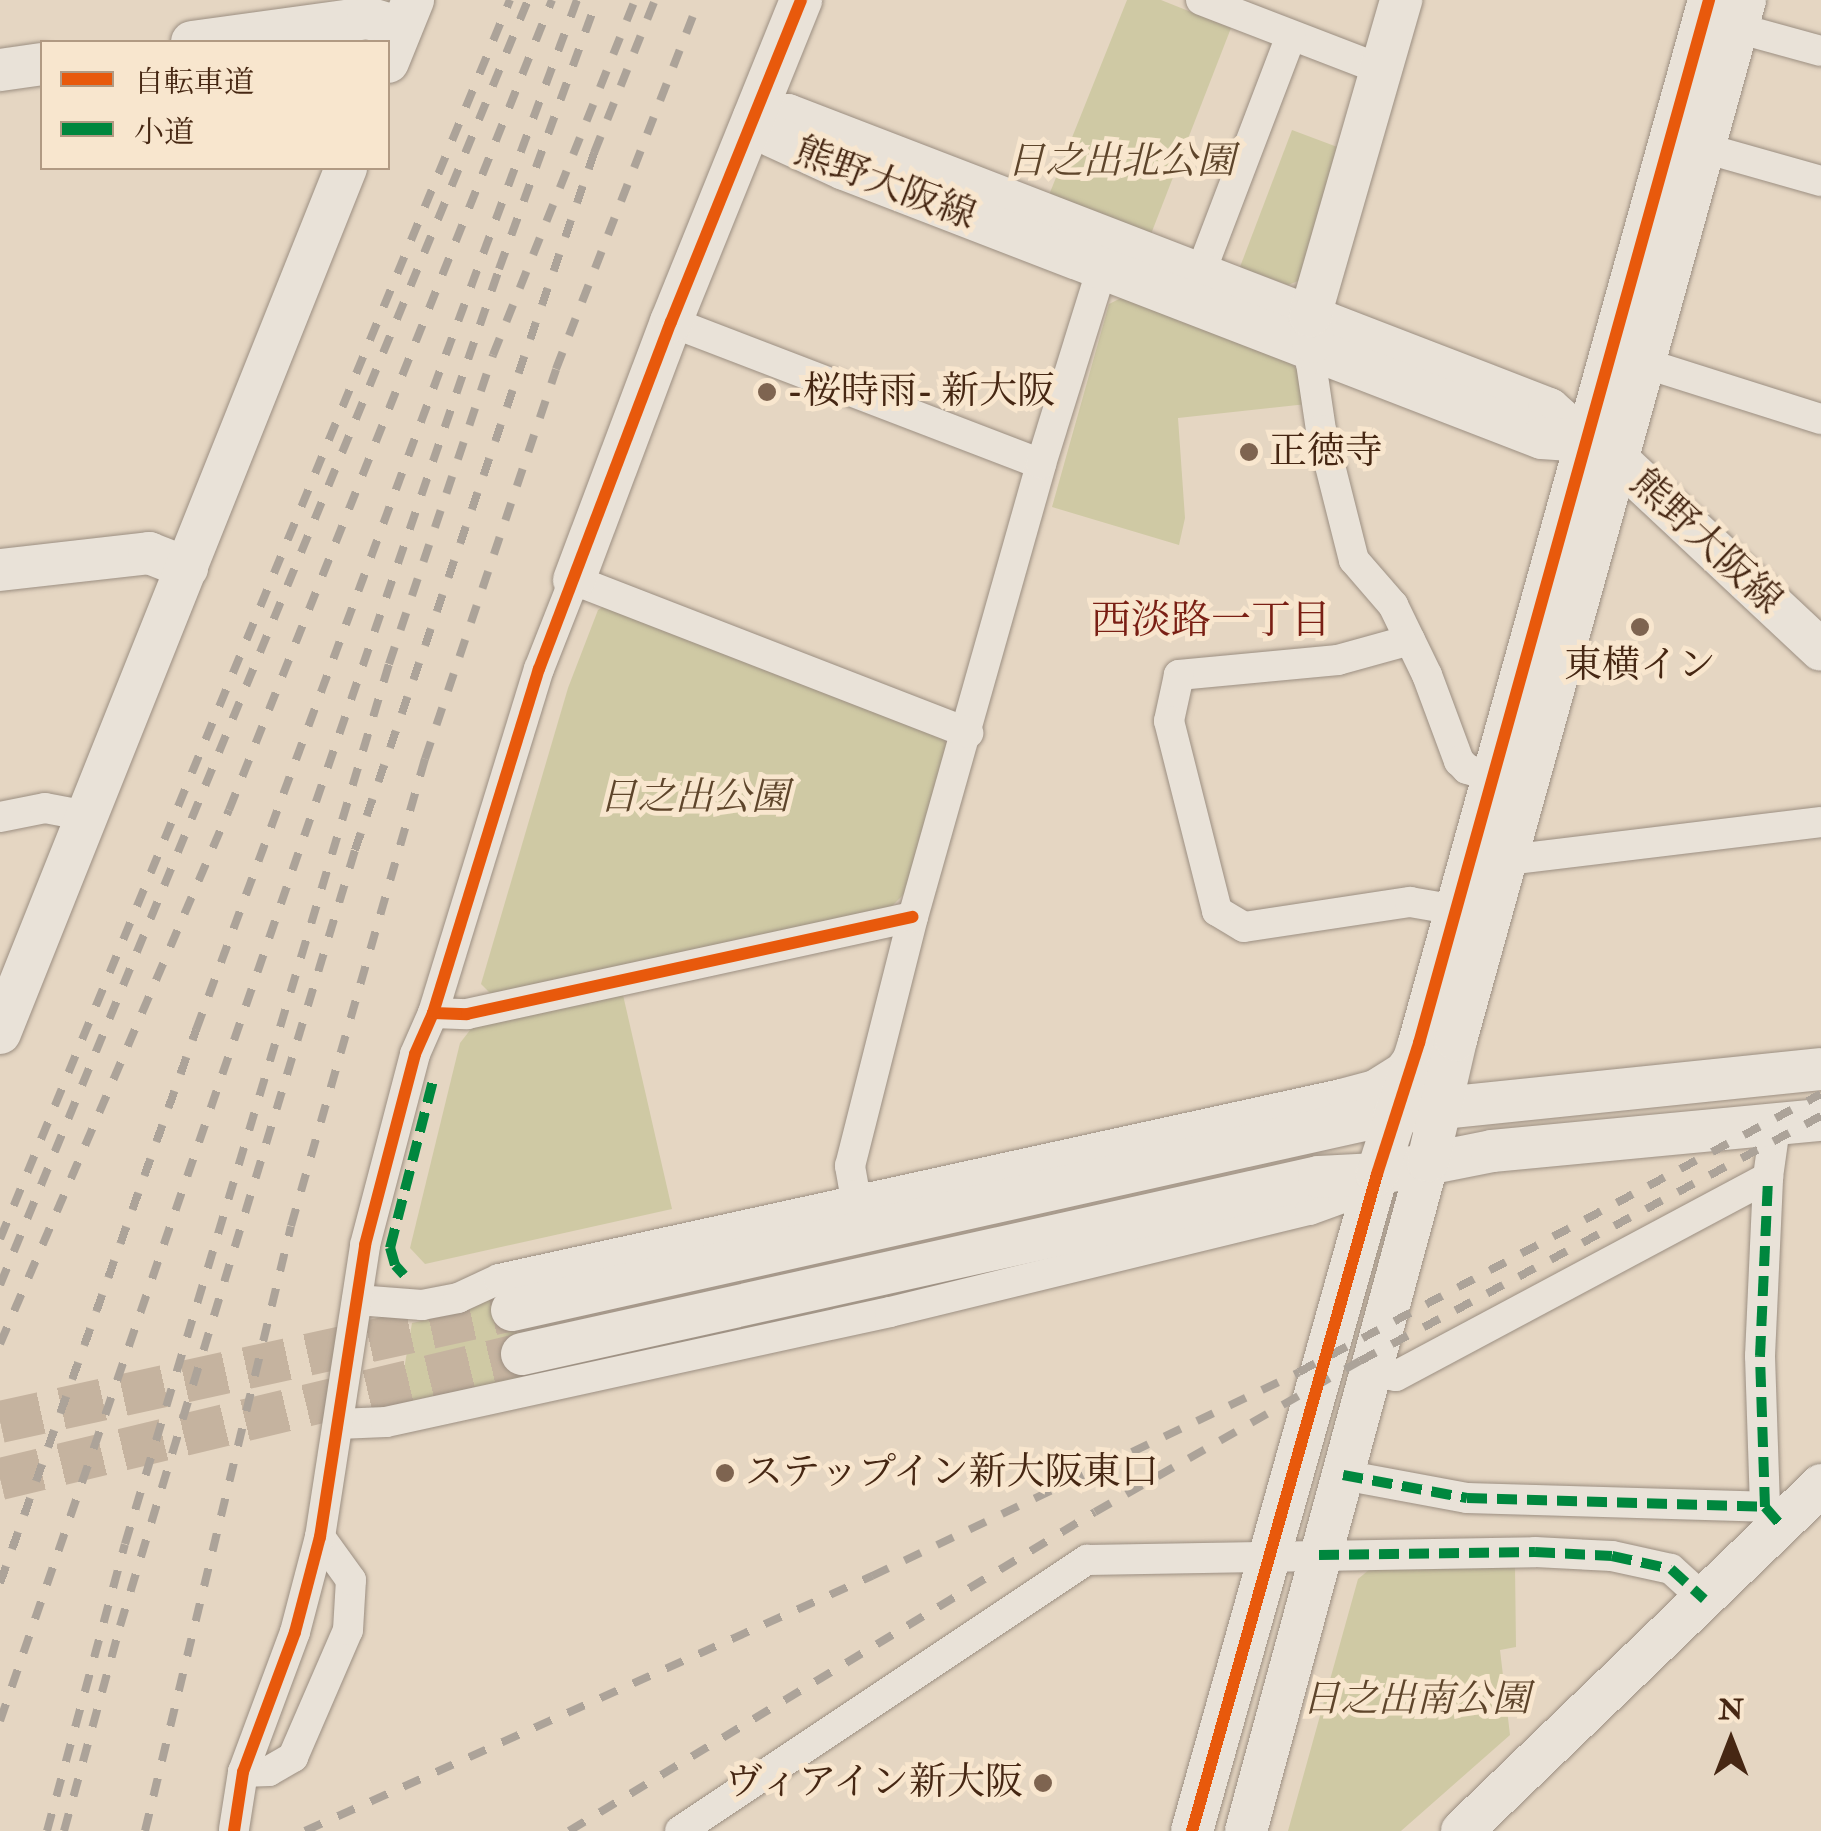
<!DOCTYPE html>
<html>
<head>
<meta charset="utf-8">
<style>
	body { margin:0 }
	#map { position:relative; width:1821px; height:1831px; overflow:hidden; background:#e5d6c2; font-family:"IM FELL Double Pica","Noto Serif JP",serif }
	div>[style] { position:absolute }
	.green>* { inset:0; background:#cfc9a4 }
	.secondary-tunnel>* { height:42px; margin-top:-21px; transform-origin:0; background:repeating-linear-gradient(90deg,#c5b39f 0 42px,transparent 0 63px) }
	.roads { filter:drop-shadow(0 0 2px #9c8f82) drop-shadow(0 0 2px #9c8f82) }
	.street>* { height:30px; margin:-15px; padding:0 15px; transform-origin:15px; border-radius:15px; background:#e9e2d8 }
	.secondary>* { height:42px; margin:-21px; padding:0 21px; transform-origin:21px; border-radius:21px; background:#e9e2d8 }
	.rail>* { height:8px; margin-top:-4px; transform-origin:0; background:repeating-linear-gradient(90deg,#aca399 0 18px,transparent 0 36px) }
	.quiet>* { height:10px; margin-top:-5px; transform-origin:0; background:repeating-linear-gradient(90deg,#00873e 0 20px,transparent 0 30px) }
	.cycleway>* { height:12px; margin:-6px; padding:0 6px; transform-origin:6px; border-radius:6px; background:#e8590c }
	.dots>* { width:28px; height:28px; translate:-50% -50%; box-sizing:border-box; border:5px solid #f8e6ce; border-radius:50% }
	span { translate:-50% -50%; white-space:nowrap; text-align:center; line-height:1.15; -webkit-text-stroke:10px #f8e6ce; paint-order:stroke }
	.park-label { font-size:38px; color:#5e452b; font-style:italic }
	.street-label { font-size:38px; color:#462713 }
	.poi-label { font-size:38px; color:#462713 }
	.left { translate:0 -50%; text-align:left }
	.right { translate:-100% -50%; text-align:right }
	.neighbourhood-label { font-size:40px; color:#7a1f14 }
	.legend { position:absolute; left:40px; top:40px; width:350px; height:130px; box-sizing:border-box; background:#f8e6ce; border:2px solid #b19a83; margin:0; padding:12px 18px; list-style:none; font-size:30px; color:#462713 }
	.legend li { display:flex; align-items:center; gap:20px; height:50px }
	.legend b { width:50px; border:2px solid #b19a83 }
	.north { position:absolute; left:1681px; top:1691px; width:100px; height:100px; -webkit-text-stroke:8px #f8e6ce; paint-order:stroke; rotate:0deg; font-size:28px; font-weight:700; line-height:40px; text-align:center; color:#462713 }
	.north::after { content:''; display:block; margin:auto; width:35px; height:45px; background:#462713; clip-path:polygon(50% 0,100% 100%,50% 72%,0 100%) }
</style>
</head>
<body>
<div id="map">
	<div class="green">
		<i style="clip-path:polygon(1127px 0,1161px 0,1231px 28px,1151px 234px,1049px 195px)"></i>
		<i style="clip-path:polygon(1292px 130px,1340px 148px,1303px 279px,1288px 285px,1240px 267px)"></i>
		<i style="clip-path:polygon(1123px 297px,1291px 363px,1302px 375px,1307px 404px,1178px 418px,1185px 518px,1179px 545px,1052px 507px,1109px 304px)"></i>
		<i style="clip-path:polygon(609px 603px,940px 733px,947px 745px,905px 893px,888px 910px,493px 996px,481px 984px,568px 688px,598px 610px)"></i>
		<i style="clip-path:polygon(623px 995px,672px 1209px,425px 1264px,410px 1248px,460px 1043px,474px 1025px)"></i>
		<i style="clip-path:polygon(507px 1289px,527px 1376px,406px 1402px,402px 1381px,412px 1323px,462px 1312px)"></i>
		<i style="clip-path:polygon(1515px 1566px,1516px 1647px,1500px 1650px,1510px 1735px,1401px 1831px,1288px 1831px,1358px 1579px,1370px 1569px)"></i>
	</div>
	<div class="secondary-tunnel">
		<i style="left:0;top:1422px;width:524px;rotate:-12.34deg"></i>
		<i style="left:0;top:1479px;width:537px;rotate:-13.47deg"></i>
	</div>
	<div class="roads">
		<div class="street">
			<i style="left:1201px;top:0;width:194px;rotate:21.1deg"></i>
			<i style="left:1737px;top:28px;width:87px;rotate:15.3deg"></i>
			<i style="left:1704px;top:148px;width:122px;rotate:15.8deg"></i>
			<i style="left:1200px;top:274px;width:255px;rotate:-69.1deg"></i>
			<i style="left:671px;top:322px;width:396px;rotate:21deg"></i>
			<i style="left:1315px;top:352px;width:12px;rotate:110deg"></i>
			<i style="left:1311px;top:363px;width:68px;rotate:81.5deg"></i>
			<i style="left:1321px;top:430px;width:134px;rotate:75.8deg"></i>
			<i style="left:1354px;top:560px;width:60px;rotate:49.1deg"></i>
			<i style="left:1393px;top:605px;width:78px;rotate:64.1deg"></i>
			<i style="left:1427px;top:675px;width:92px;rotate:69.6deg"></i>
			<i style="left:1459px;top:761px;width:11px;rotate:45deg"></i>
			<i style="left:1467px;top:769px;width:27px;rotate:17deg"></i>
			<i style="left:1644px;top:363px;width:186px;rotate:17.6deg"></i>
			<i style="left:1410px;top:640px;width:75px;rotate:164.5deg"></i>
			<i style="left:1338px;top:660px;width:160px;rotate:174.6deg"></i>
			<i style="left:1179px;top:675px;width:47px;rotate:102.3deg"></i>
			<i style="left:1169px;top:721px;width:196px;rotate:75.8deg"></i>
			<i style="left:1217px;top:911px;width:31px;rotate:31deg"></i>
			<i style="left:1244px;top:927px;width:168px;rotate:-8.6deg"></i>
			<i style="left:1410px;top:902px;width:47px;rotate:9.9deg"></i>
			<i style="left:0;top:817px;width:46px;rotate:-11.3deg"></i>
			<i style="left:45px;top:808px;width:43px;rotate:10.8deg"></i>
			<i style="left:1507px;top:860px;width:316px;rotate:-6.9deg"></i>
			<i style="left:433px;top:1013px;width:34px;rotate:2deg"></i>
			<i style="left:467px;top:1014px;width:456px;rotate:-12.3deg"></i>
			<i style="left:856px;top:1200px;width:35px;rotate:-100deg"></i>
			<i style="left:850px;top:1166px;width:257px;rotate:-75.8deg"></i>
			<i style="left:913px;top:917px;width:471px;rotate:-74.2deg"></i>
			<i style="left:1041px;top:464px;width:225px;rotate:-72.7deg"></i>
			<i style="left:357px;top:1300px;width:65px;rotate:4.4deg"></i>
			<i style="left:422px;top:1305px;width:37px;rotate:-11deg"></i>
			<i style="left:458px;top:1298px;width:45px;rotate:-24.9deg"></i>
			<i style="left:499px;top:1279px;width:862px;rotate:-12.39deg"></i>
			<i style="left:1341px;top:1094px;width:34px;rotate:-15deg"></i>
			<i style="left:1374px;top:1085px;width:31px;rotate:-32deg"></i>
			<i style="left:1400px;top:1069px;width:24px;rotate:-54deg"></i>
			<i style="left:1370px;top:1371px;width:26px;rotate:11deg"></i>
			<i style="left:1396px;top:1376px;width:422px;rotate:-28.1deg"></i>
			<i style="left:1768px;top:1177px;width:50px;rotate:-82deg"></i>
			<i style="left:338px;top:1424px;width:48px;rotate:-2.4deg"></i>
			<i style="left:386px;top:1422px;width:516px;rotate:-12.31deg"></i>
			<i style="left:890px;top:1312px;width:432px;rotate:-13.7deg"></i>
			<i style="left:1310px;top:1210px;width:35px;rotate:-20deg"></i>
			<i style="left:1343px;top:1198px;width:40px;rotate:-34.9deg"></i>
			<i style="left:1343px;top:1475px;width:126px;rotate:10.5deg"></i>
			<i style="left:1467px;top:1498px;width:298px;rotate:1.7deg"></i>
			<i style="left:1765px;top:1507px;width:23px;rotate:49deg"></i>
			<i style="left:1765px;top:1507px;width:151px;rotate:-91.9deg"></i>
			<i style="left:1760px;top:1356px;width:179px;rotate:-87.4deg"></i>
			<i style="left:243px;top:1772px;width:26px;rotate:-2deg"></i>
			<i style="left:269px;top:1771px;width:28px;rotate:-30deg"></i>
			<i style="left:293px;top:1757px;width:138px;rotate:-66.6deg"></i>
			<i style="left:348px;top:1630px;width:50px;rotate:-86.6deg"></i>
			<i style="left:351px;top:1580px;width:53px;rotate:-125.8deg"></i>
			<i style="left:234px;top:1829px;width:58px;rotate:-81deg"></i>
			<i style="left:243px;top:1772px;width:149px;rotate:-69.6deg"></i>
			<i style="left:295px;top:1632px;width:98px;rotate:-75.3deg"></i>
			<i style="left:320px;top:1537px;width:295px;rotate:-81.2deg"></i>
			<i style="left:365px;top:1245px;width:197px;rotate:-75.3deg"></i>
			<i style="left:415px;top:1054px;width:45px;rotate:-66.3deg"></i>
			<i style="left:433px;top:1013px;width:360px;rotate:-72.9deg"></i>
			<i style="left:539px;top:669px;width:96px;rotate:-68.5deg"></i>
			<i style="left:574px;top:580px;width:423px;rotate:21.2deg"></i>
			<i style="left:680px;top:1831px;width:489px;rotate:-33.7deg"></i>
			<i style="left:1087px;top:1560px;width:448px;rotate:-1deg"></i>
			<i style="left:1535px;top:1552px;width:77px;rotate:3deg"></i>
			<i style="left:1612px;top:1556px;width:60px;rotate:12.4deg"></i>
			<i style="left:1671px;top:1569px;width:45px;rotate:42.3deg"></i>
		</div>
		<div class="secondary">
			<i style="left:192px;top:42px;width:178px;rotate:-7.8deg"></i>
			<i style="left:368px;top:18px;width:34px;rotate:17deg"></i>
			<i style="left:388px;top:62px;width:67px;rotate:-68deg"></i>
			<i style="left:0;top:70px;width:42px;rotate:-8.1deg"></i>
			<i style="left:754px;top:117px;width:34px;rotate:-3deg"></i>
			<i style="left:788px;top:115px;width:816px;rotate:21.12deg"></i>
			<i style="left:1549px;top:409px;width:48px;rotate:41.6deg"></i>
			<i style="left:1585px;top:441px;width:37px;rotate:29deg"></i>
			<i style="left:1617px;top:459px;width:279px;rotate:43.1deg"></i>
			<i style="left:772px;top:136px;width:79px;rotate:24.6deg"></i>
			<i style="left:844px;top:169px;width:748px;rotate:21.08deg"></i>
			<i style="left:1542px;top:438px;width:43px;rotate:4deg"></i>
			<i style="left:1313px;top:342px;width:26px;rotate:-97deg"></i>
			<i style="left:1310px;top:316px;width:329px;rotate:-73.9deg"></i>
			<i style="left:0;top:570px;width:150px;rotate:-6.5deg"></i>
			<i style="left:149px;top:553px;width:41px;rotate:21.5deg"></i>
			<i style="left:574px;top:580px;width:276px;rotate:-69.4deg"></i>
			<i style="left:671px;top:322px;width:347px;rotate:-68deg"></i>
			<i style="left:0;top:1033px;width:932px;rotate:-68.2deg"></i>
			<i style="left:512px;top:1310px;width:905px;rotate:-12.58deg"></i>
			<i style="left:1395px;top:1113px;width:428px;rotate:-5.9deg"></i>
			<i style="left:522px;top:1354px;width:816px;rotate:-12.52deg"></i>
			<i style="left:1319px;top:1177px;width:58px;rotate:-3deg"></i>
			<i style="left:1377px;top:1174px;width:117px;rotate:-11.3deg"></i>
			<i style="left:1492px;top:1151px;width:330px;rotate:-5.4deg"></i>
			<i style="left:1192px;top:1831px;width:683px;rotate:-74.27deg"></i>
			<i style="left:1377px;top:1174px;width:138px;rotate:-72.2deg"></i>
			<i style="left:1419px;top:1043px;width:1083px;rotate:-74.46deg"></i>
			<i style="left:1246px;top:1831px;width:694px;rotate:-74.8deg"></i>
			<i style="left:1428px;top:1161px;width:124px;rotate:-77deg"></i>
			<i style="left:1456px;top:1040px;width:1079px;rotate:-74.47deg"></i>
			<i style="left:1462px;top:1831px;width:499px;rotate:-43.9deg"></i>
		</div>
	</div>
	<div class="rail">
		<i style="left:0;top:1239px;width:1340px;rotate:-67.63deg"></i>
		<i style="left:0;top:1285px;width:1389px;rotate:-67.66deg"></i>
		<i style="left:0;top:1344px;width:581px;rotate:-66.79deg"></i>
		<i style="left:229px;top:810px;width:872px;rotate:-68.26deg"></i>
		<i style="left:0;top:1583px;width:587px;rotate:-70.48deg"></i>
		<i style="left:196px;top:1030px;width:1098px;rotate:-69.7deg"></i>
		<i style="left:0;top:1721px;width:1535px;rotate:-71.03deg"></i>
		<i style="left:499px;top:269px;width:286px;rotate:-70deg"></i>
		<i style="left:47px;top:1831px;width:297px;rotate:-74.8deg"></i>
		<i style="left:125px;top:1544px;width:919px;rotate:-73.3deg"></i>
		<i style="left:389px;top:664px;width:326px;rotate:-71.4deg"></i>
		<i style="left:493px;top:355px;width:382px;rotate:-68.2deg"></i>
		<i style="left:64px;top:1831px;width:213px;rotate:-74.7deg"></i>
		<i style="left:120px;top:1626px;width:811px;rotate:-73.15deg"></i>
		<i style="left:355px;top:850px;width:737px;rotate:-71.07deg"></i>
		<i style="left:594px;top:153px;width:165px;rotate:-68.3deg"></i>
		<i style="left:145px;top:1831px;width:622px;rotate:-76.43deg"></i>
		<i style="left:291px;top:1226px;width:486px;rotate:-74deg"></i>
		<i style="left:425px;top:759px;width:411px;rotate:-71.4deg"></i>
		<i style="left:556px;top:369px;width:396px;rotate:-68.8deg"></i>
		<i style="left:305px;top:1831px;width:622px;rotate:-24.22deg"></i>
		<i style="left:872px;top:1576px;width:473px;rotate:-25.5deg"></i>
		<i style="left:1299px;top:1372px;width:591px;rotate:-28.04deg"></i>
		<i style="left:569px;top:1831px;width:615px;rotate:-31.24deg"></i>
		<i style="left:1095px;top:1512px;width:305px;rotate:-29.7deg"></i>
		<i style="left:1360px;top:1361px;width:522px;rotate:-27.99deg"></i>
	</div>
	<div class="quiet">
		<i style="left:404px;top:1275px;width:13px;rotate:-132deg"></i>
		<i style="left:395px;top:1265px;width:18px;rotate:-106deg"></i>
		<i style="left:390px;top:1248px;width:173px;rotate:-75.6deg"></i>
		<i style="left:1343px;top:1475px;width:126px;rotate:10.5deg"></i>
		<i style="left:1467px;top:1498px;width:298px;rotate:1.7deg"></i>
		<i style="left:1765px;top:1507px;width:23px;rotate:49deg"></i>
		<i style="left:1765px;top:1507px;width:151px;rotate:-91.9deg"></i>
		<i style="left:1760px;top:1356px;width:179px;rotate:-87.4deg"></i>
		<i style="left:1319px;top:1555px;width:216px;rotate:-0.8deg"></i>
		<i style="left:1535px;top:1552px;width:77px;rotate:3deg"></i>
		<i style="left:1612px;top:1556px;width:60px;rotate:12.4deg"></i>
		<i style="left:1671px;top:1569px;width:45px;rotate:42.3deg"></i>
	</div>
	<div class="cycleway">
		<i style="left:433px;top:1013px;width:34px;rotate:2deg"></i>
		<i style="left:467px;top:1014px;width:456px;rotate:-12.3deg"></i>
		<i style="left:234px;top:1831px;width:60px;rotate:-81.3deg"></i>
		<i style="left:243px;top:1772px;width:149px;rotate:-69.6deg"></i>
		<i style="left:295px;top:1632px;width:98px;rotate:-75.3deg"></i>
		<i style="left:320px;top:1537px;width:295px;rotate:-81.2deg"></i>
		<i style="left:365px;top:1245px;width:197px;rotate:-75.3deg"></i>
		<i style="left:415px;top:1054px;width:45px;rotate:-66.3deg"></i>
		<i style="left:433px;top:1013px;width:360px;rotate:-72.9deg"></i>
		<i style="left:539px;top:669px;width:371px;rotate:-69.2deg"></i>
		<i style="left:671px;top:322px;width:347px;rotate:-68deg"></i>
		<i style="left:1192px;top:1831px;width:683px;rotate:-74.27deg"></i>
		<i style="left:1377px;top:1174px;width:138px;rotate:-72.2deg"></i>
		<i style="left:1419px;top:1043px;width:1083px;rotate:-74.46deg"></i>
	</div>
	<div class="dots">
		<i style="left:767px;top:392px;background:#7e6450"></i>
		<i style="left:1249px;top:452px;background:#7e6450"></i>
		<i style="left:1640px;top:627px;background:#7e6450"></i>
		<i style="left:725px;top:1473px;background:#7e6450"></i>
		<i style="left:1043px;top:1783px;background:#7e6450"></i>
	</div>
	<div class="park-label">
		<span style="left:1121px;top:162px">日之出北公園</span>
		<span style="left:694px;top:798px">日之出公園</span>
		<span style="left:1416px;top:1700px">日之出南公園</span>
	</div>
	<div class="street-label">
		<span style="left:885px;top:184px;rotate:21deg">熊野大阪線</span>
		<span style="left:1706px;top:542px;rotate:43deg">熊野大阪線</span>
	</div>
	<div class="poi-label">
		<span class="left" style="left:787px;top:392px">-桜時雨- 新大阪</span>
		<span class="left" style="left:1269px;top:452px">正徳寺</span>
		<span style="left:1640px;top:666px">東横イン</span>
		<span class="left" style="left:745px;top:1473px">ステップイン新大阪東口</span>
		<span class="right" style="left:1023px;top:1783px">ヴィアイン新大阪</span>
	</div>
	<div class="neighbourhood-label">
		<span style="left:1211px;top:621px">西淡路一丁目</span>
	</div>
	<ul class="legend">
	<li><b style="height:12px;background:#e8590c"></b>自転車道</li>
	<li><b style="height:12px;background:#00873e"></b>小道</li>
	</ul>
	<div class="north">N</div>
</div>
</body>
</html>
